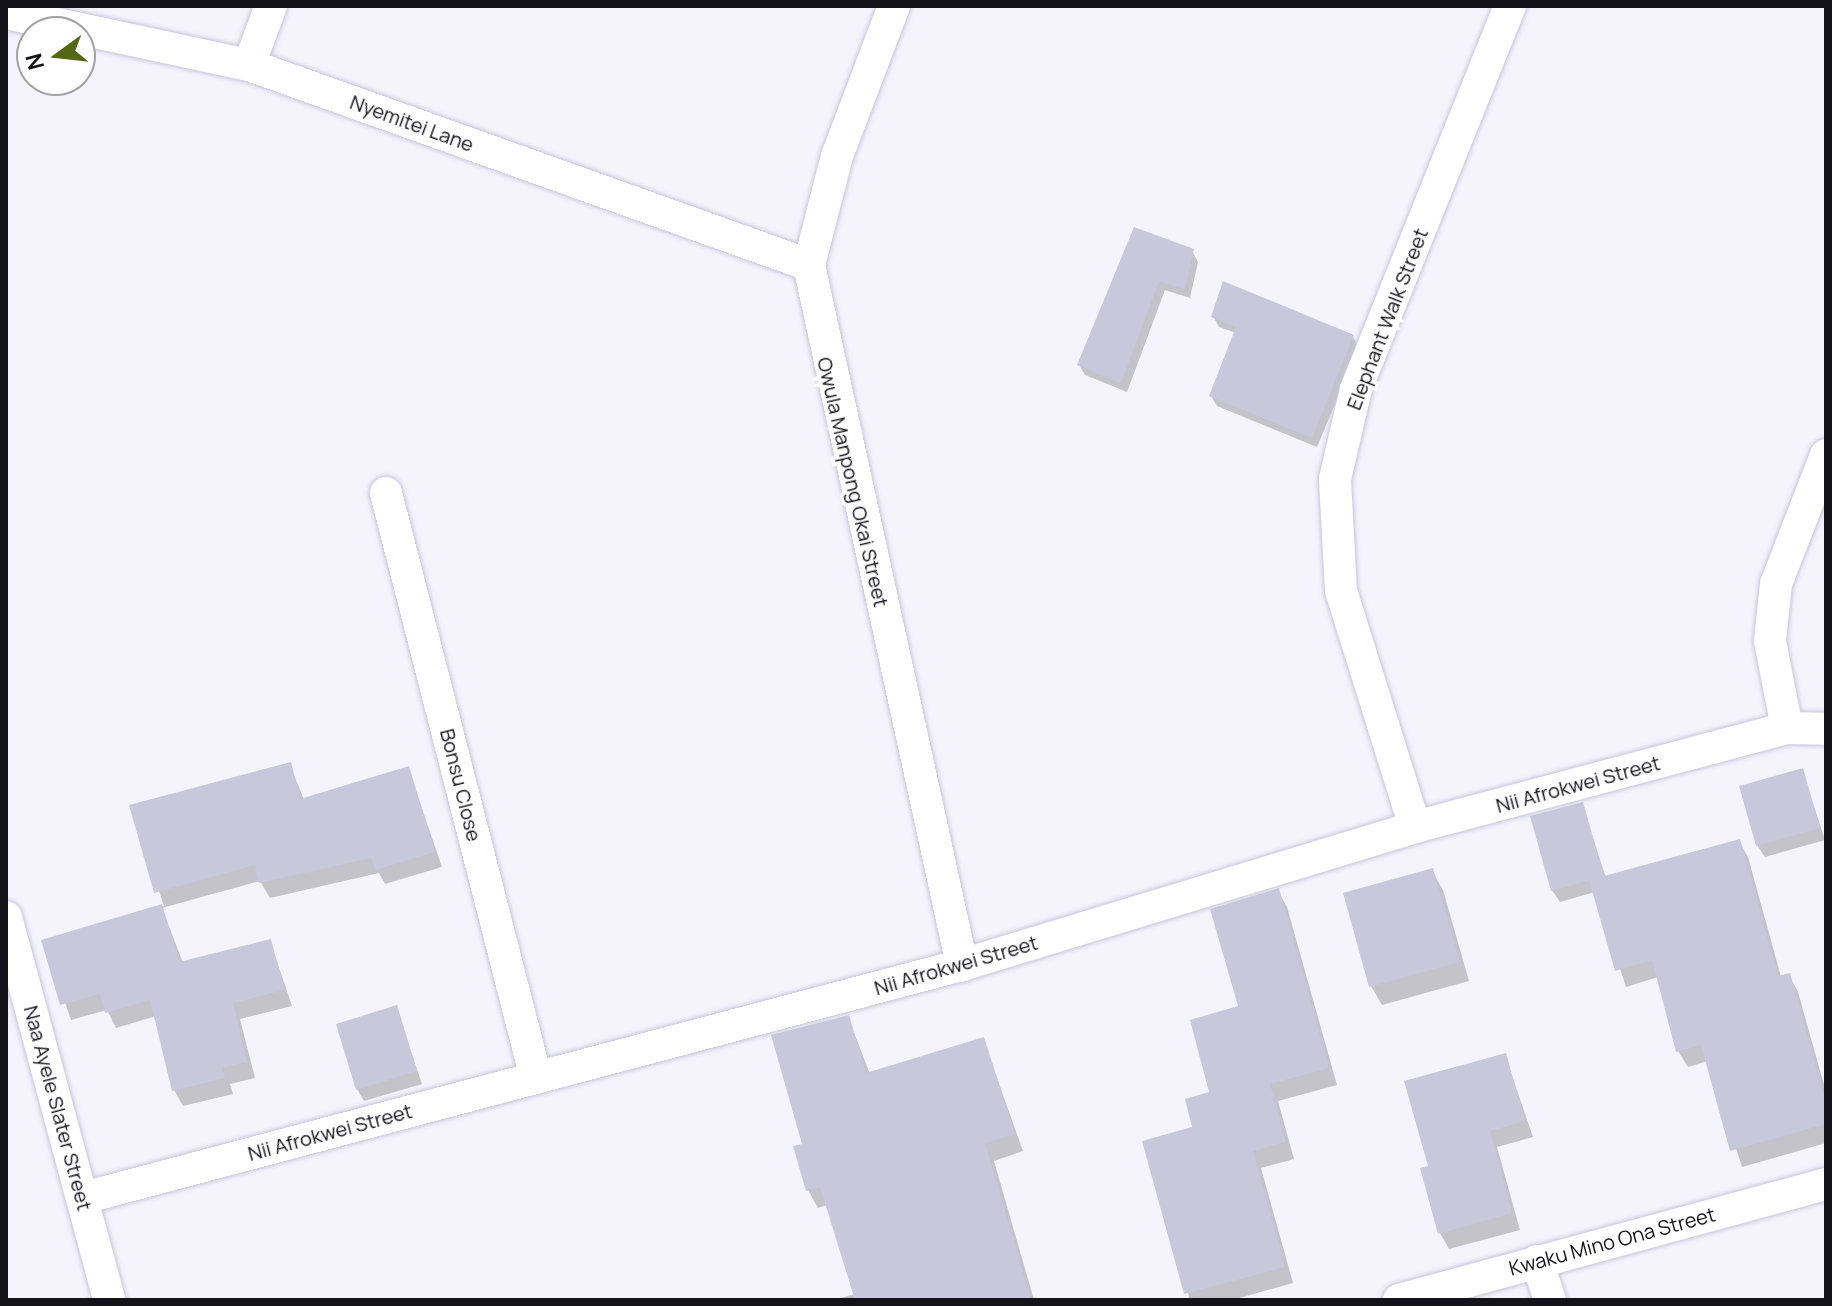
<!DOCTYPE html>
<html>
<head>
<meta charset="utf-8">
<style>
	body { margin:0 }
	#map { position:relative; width:1832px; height:1306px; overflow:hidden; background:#f5f4fd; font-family:Manrope,sans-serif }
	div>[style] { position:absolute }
	.shadow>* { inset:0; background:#0003 }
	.building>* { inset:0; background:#c9c7dc }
	.roads { filter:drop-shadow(0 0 2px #c7c5da) drop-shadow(0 0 2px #c7c5da) }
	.street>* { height:32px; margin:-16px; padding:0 16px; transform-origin:16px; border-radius:16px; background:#fff }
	span { translate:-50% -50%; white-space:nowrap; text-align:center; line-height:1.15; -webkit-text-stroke:8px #fff; paint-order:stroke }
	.street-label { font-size:20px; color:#14131a }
	.frame { position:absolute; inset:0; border:8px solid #14131a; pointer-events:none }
	.north { position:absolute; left:16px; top:16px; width:80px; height:80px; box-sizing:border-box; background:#fff; border:2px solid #a1a1a3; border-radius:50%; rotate:255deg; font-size:22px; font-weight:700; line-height:32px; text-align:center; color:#14131a }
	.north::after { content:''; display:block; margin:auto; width:28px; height:36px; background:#546712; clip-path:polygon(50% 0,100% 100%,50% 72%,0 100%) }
</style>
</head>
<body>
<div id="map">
	<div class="shadow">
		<i style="clip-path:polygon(1135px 230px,1192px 251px,1198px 262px,1190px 298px,1165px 290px,1127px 392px,1085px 375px,1079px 365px)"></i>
		<i style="clip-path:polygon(1213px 316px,1353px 337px,1359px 347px,1317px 447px,1217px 406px,1211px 396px,1236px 333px,1219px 327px)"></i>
		<i style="clip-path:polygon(290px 765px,304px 800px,408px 768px,442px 867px,385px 884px,379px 873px,270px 898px,260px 881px,162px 908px,183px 963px,270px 941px,292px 1006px,240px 1019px,255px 1078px,230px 1084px,233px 1094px,183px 1106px,174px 1090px,156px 1016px,116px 1028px,107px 1010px,71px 1020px,44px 941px,164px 906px,131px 807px)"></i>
		<i style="clip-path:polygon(1802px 770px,1825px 840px,1765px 857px,1757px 845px)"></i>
		<i style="clip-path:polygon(1582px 804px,1606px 878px,1739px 841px,1748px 857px,1781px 977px,1789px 975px,1798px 992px,1826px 1092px,1826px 1143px,1742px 1167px,1708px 1061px,1688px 1067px,1678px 1051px,1658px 977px,1626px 987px,1595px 892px,1560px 902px,1552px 890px)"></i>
		<i style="clip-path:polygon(1432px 871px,1443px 890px,1469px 981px,1382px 1005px,1371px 986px)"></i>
		<i style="clip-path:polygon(1278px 891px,1287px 907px,1337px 1085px,1278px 1101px,1294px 1159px,1261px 1168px,1293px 1283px,1232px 1300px,1190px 1300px,1144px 1143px,1195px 1128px,1212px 1094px)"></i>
		<i style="clip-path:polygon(396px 1007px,422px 1084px,364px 1101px,357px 1089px)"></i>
		<i style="clip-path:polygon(848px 1017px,870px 1074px,983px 1039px,1023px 1151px,994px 1161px,1034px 1300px,834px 1300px,855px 1294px,827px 1205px,818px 1208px,808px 1190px,795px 1147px,804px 1145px)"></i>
		<i style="clip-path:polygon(1505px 1055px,1533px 1137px,1497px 1147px,1520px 1230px,1449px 1249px,1440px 1233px,1430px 1168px)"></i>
	</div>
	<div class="building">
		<i style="clip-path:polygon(1134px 227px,1194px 249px,1185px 289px,1159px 281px,1121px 383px,1077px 365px)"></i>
		<i style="clip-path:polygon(1223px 281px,1354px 335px,1312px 438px,1209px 396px,1236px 327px,1211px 317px)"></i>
		<i style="clip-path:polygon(291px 762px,300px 799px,409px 766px,435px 852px,375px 870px,371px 858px,259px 883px,255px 865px,154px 893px,129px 805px)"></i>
		<i style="clip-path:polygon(1803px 768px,1820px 828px,1756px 846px,1739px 786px)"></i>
		<i style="clip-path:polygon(1583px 802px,1604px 876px,1551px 891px,1530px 816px)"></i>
		<i style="clip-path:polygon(1740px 839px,1778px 976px,1790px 973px,1826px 1104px,1826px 1124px,1730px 1151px,1701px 1045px,1676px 1052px,1652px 960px,1615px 971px,1589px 880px)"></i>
		<i style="clip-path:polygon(1433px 868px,1460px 962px,1369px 987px,1343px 893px)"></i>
		<i style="clip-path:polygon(1279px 888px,1329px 1068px,1270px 1084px,1286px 1142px,1253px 1151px,1285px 1267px,1184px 1294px,1142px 1141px,1192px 1127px,1185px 1099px,1209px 1092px,1190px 1020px,1238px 1006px,1210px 909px)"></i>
		<i style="clip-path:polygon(162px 904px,179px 962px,271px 939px,284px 990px,233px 1003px,247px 1062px,222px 1068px,225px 1078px,172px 1091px,150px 1000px,105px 1013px,100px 994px,60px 1005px,41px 940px)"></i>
		<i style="clip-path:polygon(397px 1005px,417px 1071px,356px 1090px,336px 1024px)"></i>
		<i style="clip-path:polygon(849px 1015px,866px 1073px,984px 1037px,1015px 1134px,985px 1143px,1031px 1300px,855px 1300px,820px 1187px,806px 1191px,793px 1146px,802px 1144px,771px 1035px)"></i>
		<i style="clip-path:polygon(1506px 1053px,1525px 1121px,1490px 1131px,1512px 1213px,1438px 1234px,1420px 1168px,1428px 1166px,1404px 1081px)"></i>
	</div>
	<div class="roads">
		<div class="street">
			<i style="left:894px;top:6px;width:160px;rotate:110.8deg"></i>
			<i style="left:837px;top:156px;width:113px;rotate:104.4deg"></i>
			<i style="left:809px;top:265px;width:717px;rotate:77.67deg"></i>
			<i style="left:6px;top:13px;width:249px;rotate:12.1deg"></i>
			<i style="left:249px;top:65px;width:595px;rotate:19.65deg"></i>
			<i style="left:249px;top:65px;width:63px;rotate:-69.6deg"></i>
			<i style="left:386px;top:493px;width:604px;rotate:75.62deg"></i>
			<i style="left:1787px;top:728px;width:89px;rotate:-101.1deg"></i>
			<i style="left:1770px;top:641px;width:57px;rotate:-84deg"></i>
			<i style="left:1776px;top:584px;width:138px;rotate:-68.8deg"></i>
			<i style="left:1415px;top:827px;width:247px;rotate:-107.4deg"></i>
			<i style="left:1341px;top:591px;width:112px;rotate:-93.1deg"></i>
			<i style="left:1335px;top:479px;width:92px;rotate:-76.9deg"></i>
			<i style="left:1356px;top:389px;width:413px;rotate:-68.1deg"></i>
			<i style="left:6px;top:917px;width:397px;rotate:74.9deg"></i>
			<i style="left:83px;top:1198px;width:909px;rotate:-14.85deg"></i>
			<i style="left:962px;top:965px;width:474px;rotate:-16.9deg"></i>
			<i style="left:1415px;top:827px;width:385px;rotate:-14.9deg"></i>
			<i style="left:1787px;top:728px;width:39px;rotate:1deg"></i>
			<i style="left:1537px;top:1261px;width:41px;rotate:71.6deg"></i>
			<i style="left:1399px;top:1300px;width:442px;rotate:-15.2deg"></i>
		</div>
	</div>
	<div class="street-label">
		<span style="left:412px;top:123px;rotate:20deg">Nyemitei Lane</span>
		<span style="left:1387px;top:319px;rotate:-69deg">Elephant Walk Street</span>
		<span style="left:853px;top:482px;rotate:77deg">Owula Manpong Okai Street</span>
		<span style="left:1578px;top:784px;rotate:-15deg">Nii Afrokwei Street</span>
		<span style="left:461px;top:785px;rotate:76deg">Bonsu Close</span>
		<span style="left:956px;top:965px;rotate:-16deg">Nii Afrokwei Street</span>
		<span style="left:58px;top:1108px;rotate:75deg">Naa Ayele Slater Street</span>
		<span style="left:330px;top:1132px;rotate:-15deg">Nii Afrokwei Street</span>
		<span style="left:1612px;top:1241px;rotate:-15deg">Kwaku Mino Ona Street</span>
	</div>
	<div class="frame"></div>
	<div class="north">N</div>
</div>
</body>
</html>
